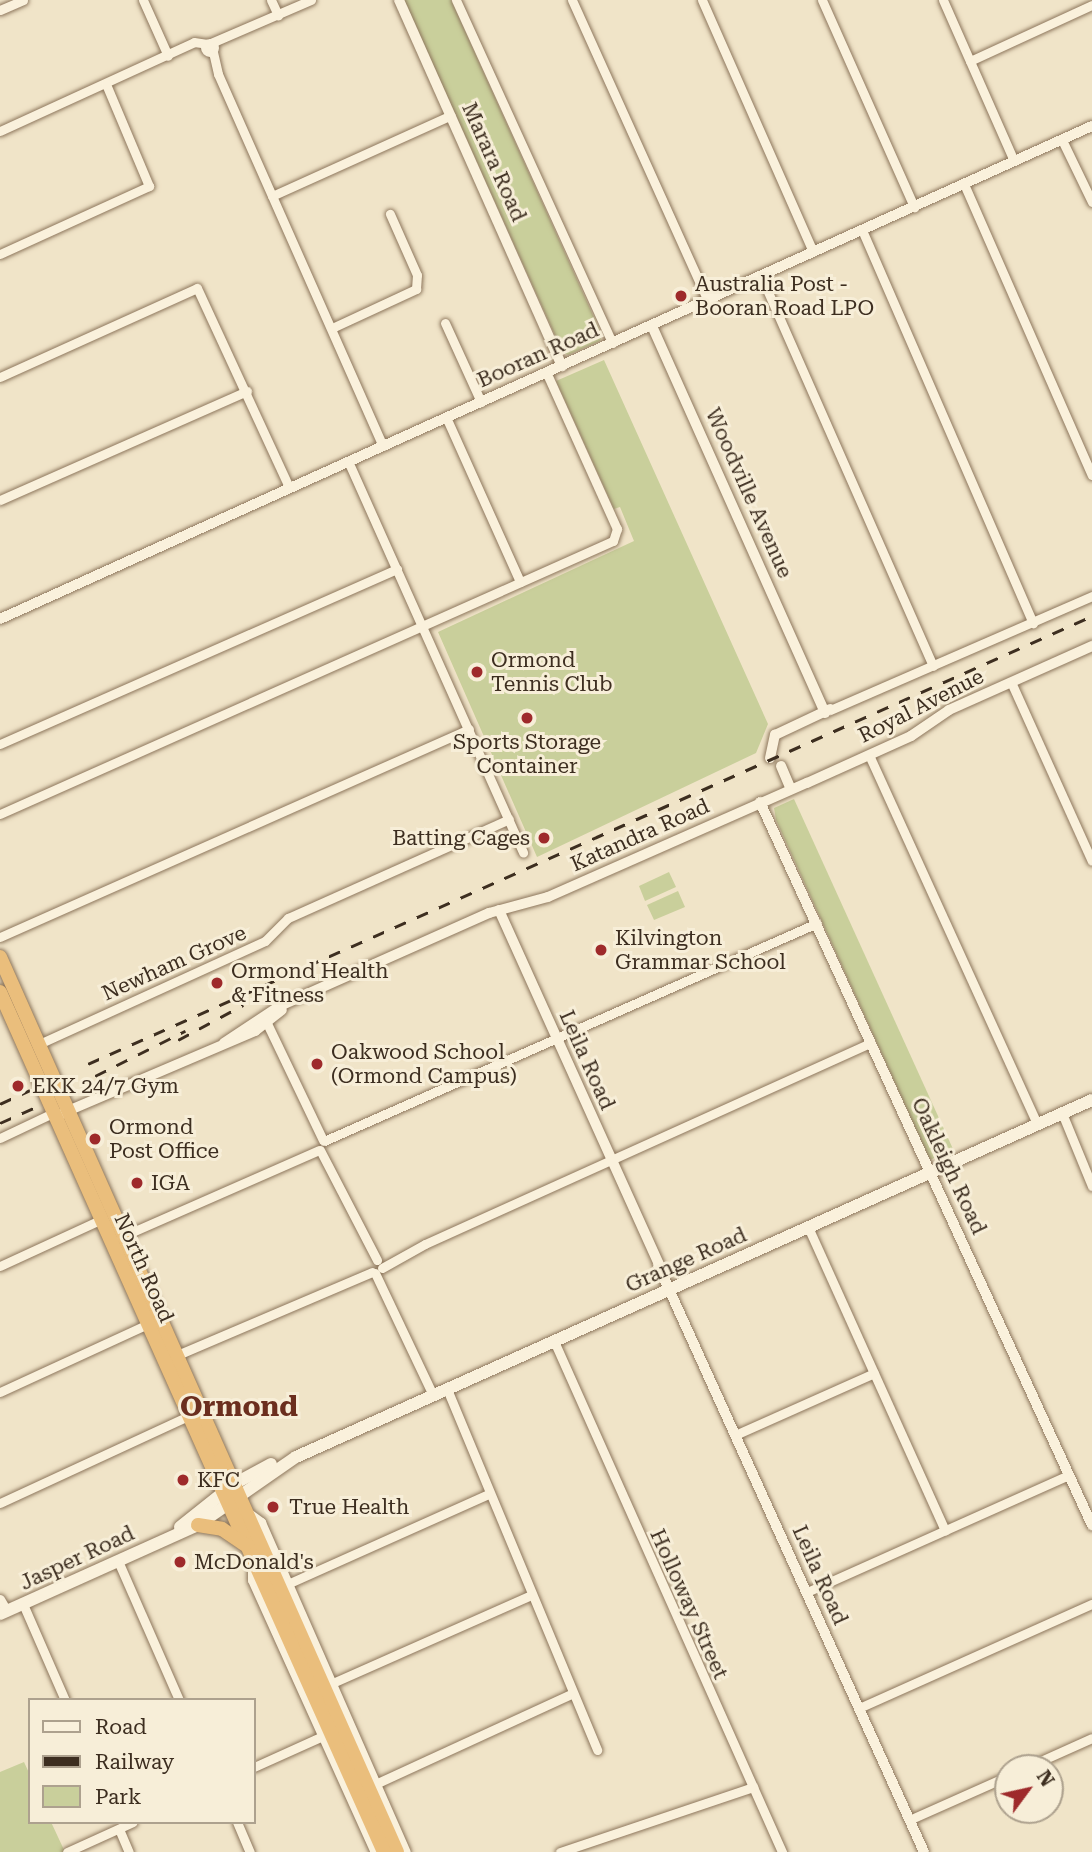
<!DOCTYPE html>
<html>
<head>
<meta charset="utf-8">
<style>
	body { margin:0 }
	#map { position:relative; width:1092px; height:1852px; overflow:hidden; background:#f0e4c8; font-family:"Roboto Serif",serif }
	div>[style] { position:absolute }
	.green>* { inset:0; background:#c9cf9b }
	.roads { filter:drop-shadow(0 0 2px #8d765c) drop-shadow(0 0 2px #8d765c) }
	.minor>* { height:9px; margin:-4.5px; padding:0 4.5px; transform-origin:4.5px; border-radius:4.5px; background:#faf1dc }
	.minor>.ring { margin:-4.5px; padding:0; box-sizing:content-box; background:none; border:9px solid #faf1dc; border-radius:50% }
	.tertiary>* { height:10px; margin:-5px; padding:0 5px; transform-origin:5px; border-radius:5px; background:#faf1dc }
	.secondary>* { height:12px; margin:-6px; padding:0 6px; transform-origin:6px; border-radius:6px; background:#faf1dc }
	.trunk>* { height:14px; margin:-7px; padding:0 7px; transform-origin:7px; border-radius:7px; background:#eabe7c }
	.rail>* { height:2.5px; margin-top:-1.25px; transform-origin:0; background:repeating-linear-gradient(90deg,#3d2e20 0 12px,transparent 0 24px) }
	.dots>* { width:19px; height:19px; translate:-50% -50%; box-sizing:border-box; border:4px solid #f7eed8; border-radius:50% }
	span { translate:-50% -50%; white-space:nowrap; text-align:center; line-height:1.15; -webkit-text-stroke:6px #f7eed8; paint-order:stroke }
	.street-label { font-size:21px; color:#3d2e20 }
	.poi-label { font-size:21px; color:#3d2e20 }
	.left { translate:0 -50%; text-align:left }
	.right { translate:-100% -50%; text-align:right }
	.district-label { font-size:28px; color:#6b2e1e; font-weight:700 }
	.legend { position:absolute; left:28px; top:1698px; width:228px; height:126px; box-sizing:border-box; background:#f7eed8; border:2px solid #ada18e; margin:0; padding:9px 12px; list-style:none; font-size:21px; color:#3d2e20 }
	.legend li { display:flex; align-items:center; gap:14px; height:35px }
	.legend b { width:35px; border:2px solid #ada18e }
	.north { position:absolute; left:994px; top:1754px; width:70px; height:70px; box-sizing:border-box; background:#f7eed8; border:2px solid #ada18e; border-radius:50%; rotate:57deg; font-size:19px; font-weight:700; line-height:28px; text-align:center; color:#3d2e20 }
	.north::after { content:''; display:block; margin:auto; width:24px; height:32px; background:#9e2a2b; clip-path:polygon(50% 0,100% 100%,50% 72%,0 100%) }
</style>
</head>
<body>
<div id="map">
	<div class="green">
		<i style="clip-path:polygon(404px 0,451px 0,602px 335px,600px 341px,568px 355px,563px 353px)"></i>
		<i style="clip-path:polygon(604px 360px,768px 724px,756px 753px,537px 857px,438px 632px,634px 541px,620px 507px,614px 509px,556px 381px)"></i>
		<i style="clip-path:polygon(794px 799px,953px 1149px,930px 1160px,776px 820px,774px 808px)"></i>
		<i style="clip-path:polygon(669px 872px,676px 887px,645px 901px,639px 886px)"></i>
		<i style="clip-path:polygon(678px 891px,685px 907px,654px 920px,647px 905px)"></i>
		<i style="clip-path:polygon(24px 1762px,30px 1775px,30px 1822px,51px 1822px,65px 1852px,0 1852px,0 1772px)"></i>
	</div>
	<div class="roads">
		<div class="minor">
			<i style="left:143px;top:0;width:61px;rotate:65.9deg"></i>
			<i style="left:271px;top:0;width:17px;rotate:65deg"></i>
			<i style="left:456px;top:0;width:377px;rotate:65.5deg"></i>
			<i style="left:572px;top:0;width:330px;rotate:65.7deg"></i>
			<i style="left:702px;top:0;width:275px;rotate:66.2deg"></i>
			<i style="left:822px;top:0;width:227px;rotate:66deg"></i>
			<i style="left:943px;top:0;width:176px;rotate:66.2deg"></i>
			<i style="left:0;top:10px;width:25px;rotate:-23deg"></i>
			<i style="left:211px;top:43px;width:109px;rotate:-23.3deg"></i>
			<i class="ring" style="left:205.5px;top:43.5px;width:0;height:0"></i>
			<i style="left:213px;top:52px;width:23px;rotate:77deg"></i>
			<i style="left:218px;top:74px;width:407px;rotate:66.1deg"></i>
			<i style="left:970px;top:61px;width:134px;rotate:-24.7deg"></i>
			<i style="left:0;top:131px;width:213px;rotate:-24.6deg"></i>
			<i style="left:194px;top:42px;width:15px;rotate:8deg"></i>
			<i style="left:1062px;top:140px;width:69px;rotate:64.2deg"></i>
			<i style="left:964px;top:184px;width:318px;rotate:66.3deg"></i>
			<i style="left:272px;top:196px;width:196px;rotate:-24.3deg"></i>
			<i style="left:862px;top:230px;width:429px;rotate:66.5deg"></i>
			<i style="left:0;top:254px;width:164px;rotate:-24.5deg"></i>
			<i style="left:149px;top:186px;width:111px;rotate:-112.9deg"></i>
			<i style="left:761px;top:276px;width:426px;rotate:66.2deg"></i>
			<i style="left:445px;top:323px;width:87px;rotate:65.5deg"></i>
			<i style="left:332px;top:328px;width:93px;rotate:-24.9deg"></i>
			<i style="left:416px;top:289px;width:14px;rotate:-86deg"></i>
			<i style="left:417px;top:275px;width:67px;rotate:-113.9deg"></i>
			<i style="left:0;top:377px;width:216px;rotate:-24.3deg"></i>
			<i style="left:197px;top:288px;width:219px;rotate:65.2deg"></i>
			<i style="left:446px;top:417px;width:181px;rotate:65.8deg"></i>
			<i style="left:348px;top:461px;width:429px;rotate:65.9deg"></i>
			<i style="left:0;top:500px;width:270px;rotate:-23.8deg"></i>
			<i style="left:1011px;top:682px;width:196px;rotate:65.7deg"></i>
			<i style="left:830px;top:710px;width:286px;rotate:-23.5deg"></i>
			<i style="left:0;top:744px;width:434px;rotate:-23.8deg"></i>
			<i style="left:869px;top:755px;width:405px;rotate:65.5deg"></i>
			<i style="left:0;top:814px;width:671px;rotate:-24.01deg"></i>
			<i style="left:613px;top:541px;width:13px;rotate:-72deg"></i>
			<i style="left:617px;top:529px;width:172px;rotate:-114.3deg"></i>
			<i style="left:0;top:937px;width:513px;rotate:-23.92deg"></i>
			<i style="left:264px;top:1017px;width:136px;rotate:64.4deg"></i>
			<i style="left:39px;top:1044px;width:248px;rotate:-24.5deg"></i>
			<i style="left:265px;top:941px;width:33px;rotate:-45deg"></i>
			<i style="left:288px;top:918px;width:242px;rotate:-24.1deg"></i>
			<i style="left:1062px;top:1113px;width:79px;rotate:67.7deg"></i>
			<i style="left:0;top:1138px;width:59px;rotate:-25.3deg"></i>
			<i style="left:324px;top:1141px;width:539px;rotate:-23.85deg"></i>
			<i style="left:320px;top:1150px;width:124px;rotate:62.6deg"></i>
			<i style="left:808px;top:1227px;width:333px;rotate:65.7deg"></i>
			<i style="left:121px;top:1237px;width:216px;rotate:-23.7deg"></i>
			<i style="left:0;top:1266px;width:110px;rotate:-24.7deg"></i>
			<i style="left:382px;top:1268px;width:49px;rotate:-29.2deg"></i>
			<i style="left:425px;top:1244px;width:489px;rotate:-24.3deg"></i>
			<i style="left:375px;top:1273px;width:135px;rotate:64.6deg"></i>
			<i style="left:554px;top:1341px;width:560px;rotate:65.95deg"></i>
			<i style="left:175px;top:1356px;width:214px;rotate:-23.1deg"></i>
			<i style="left:447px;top:1389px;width:391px;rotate:67.4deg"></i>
			<i style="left:0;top:1392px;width:161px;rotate:-24.7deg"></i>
			<i style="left:735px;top:1435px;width:152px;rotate:-24deg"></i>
			<i style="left:0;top:1503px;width:205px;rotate:-24.8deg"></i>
			<i style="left:250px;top:1514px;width:14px;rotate:36deg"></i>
			<i style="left:261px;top:1522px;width:360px;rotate:66.3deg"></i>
			<i style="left:118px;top:1561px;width:152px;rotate:66.3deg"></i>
			<i style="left:252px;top:1562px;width:18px;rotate:90deg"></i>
			<i style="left:252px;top:1580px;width:299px;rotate:65.7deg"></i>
			<i style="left:283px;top:1586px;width:226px;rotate:-24.1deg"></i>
			<i style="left:807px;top:1592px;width:287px;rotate:-24.1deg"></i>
			<i style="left:0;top:1599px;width:14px;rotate:60deg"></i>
			<i style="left:23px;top:1604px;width:105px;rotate:66.4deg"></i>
			<i style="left:328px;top:1685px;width:222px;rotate:-23.9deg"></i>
			<i style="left:859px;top:1708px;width:255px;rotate:-24.1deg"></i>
			<i style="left:254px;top:1767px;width:80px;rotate:-24.3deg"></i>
			<i style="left:1025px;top:1768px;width:73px;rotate:-24.1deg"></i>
			<i style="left:371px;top:1786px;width:222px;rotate:-24.7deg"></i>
			<i style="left:909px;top:1820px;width:108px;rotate:-24deg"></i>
			<i style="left:237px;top:1822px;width:33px;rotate:67deg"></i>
			<i style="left:119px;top:1829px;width:25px;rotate:67deg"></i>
			<i style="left:67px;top:1852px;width:72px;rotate:-24.4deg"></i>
			<i style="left:560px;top:1852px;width:204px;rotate:-18.6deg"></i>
		</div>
		<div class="tertiary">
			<i style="left:399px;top:0;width:401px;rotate:66deg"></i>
			<i style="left:652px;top:326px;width:424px;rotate:65.9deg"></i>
			<i style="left:0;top:619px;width:1198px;rotate:-24.3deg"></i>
			<i style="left:770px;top:758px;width:24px;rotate:-78deg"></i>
			<i style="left:775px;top:735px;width:61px;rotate:-25.3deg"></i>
			<i style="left:781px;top:766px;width:25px;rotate:67deg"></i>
			<i style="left:760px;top:802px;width:796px;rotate:65.34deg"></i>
			<i style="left:499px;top:910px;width:396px;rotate:65.7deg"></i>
			<i style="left:224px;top:1043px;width:67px;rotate:-33.5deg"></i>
			<i style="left:280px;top:1006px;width:229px;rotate:-24deg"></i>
			<i style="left:489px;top:913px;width:61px;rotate:-15.2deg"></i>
			<i style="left:548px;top:897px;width:283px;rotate:-23.8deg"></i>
			<i style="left:807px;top:783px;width:114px;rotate:-24.3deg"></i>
			<i style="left:911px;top:736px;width:46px;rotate:-34.4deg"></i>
			<i style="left:949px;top:710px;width:157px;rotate:-24.1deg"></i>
			<i style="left:63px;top:1113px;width:209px;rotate:-23.1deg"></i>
			<i style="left:255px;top:1031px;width:34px;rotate:-38deg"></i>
			<i style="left:658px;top:1265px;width:644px;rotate:65.62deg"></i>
		</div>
		<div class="secondary">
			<i style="left:180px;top:1527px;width:69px;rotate:-38.5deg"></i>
			<i style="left:234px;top:1484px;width:42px;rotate:-28.4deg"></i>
			<i style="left:0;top:1614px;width:217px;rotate:-24.2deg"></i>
			<i style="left:198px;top:1525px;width:119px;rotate:-34.8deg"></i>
			<i style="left:296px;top:1457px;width:872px;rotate:-24.16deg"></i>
		</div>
		<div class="trunk">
			<i style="left:0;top:957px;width:979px;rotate:66.08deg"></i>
			<i style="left:0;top:992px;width:942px;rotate:65.94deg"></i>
			<i style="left:198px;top:1525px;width:24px;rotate:9deg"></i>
			<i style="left:222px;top:1529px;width:27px;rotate:34deg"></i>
		</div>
	</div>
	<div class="rail">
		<i style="left:178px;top:1040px;width:74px;rotate:-28.3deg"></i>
		<i style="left:88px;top:1064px;width:1099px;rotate:-24.05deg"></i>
		<i style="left:95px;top:1076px;width:101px;rotate:-26.6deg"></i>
		<i style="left:0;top:1104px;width:33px;rotate:-25deg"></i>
		<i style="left:0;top:1123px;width:42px;rotate:-24.1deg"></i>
	</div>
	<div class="dots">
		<i style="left:681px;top:296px;background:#9e2a2b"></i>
		<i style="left:477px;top:672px;background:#9e2a2b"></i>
		<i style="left:527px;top:718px;background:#9e2a2b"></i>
		<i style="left:544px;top:838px;background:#9e2a2b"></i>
		<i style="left:601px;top:950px;background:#9e2a2b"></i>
		<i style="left:217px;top:983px;background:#9e2a2b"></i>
		<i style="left:317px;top:1064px;background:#9e2a2b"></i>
		<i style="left:18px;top:1086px;background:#9e2a2b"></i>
		<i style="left:95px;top:1139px;background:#9e2a2b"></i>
		<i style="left:137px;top:1183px;background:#9e2a2b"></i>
		<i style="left:183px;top:1480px;background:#9e2a2b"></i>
		<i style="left:273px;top:1507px;background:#9e2a2b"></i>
		<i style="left:180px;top:1562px;background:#9e2a2b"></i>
	</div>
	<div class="street-label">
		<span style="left:494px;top:162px;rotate:66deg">Marara Road</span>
		<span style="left:538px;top:355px;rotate:-24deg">Booran Road</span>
		<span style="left:749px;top:493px;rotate:66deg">Woodville Avenue</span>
		<span style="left:921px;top:706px;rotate:-27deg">Royal Avenue</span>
		<span style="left:640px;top:835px;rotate:-24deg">Katandra Road</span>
		<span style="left:174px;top:963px;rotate:-24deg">Newham Grove</span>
		<span style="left:587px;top:1060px;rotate:66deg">Leila Road</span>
		<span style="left:949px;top:1166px;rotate:65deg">Oakleigh Road</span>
		<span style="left:686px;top:1260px;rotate:-24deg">Grange Road</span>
		<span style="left:144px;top:1268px;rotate:66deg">North Road</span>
		<span style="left:77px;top:1558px;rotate:-25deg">Jasper Road</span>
		<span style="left:820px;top:1575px;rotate:66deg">Leila Road</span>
		<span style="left:689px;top:1604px;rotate:66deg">Holloway Street</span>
	</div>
	<div class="poi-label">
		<span class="left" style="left:695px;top:296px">Australia Post -<br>Booran Road LPO</span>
		<span class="left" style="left:491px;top:672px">Ormond<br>Tennis Club</span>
		<span style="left:527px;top:754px">Sports Storage<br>Container</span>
		<span class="right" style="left:530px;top:838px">Batting Cages</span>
		<span class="left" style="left:615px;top:950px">Kilvington<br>Grammar School</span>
		<span class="left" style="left:231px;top:983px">Ormond Health<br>&amp; Fitness</span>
		<span class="left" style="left:331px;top:1064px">Oakwood School<br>(Ormond Campus)</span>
		<span class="left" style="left:32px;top:1086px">EKK 24/7 Gym</span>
		<span class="left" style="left:109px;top:1139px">Ormond<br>Post Office</span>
		<span class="left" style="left:151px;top:1183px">IGA</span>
		<span class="left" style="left:197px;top:1480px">KFC</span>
		<span class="left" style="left:289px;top:1507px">True Health</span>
		<span class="left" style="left:194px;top:1562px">McDonald's</span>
	</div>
	<div class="district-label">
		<span style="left:239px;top:1407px">Ormond</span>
	</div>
	<ul class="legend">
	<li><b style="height:9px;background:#faf1dc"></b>Road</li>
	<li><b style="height:9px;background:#3d2e20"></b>Railway</li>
	<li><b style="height:19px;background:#c9cf9b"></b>Park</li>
	</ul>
	<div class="north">N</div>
</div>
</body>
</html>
